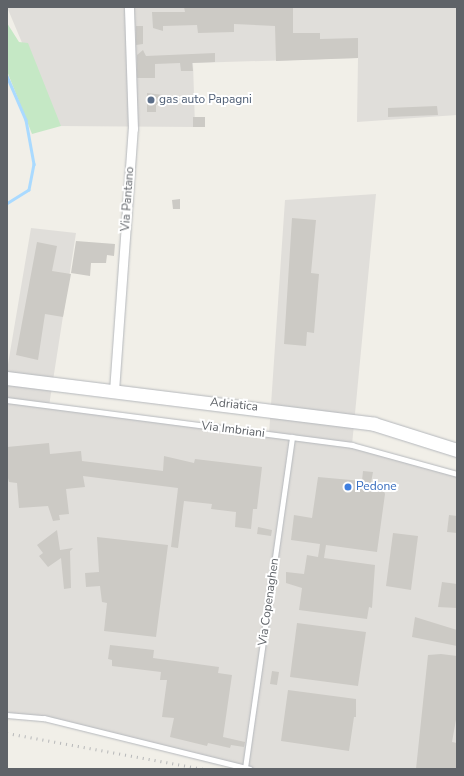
<!DOCTYPE html>
<html>
<head>
<meta charset="utf-8">
<style>
	body { margin:0 }
	#map { position:relative; width:464px; height:776px; overflow:hidden; background:#f1efe8; font-family:"Nunito Sans",sans-serif }
	div>[style] { position:absolute }
	.industrial>* { inset:0; background:#e0deda }
	.green>* { inset:0; background:#c5e8c5 }
	.stream>* { height:2.5px; margin:-1.25px; padding:0 1.25px; transform-origin:1.25px; border-radius:1.25px; background:#aadaff }
	.building>* { inset:0; background:#cccac5 }
	.roads { filter:drop-shadow(0 0 1px #b5b8bc) drop-shadow(0 0 1px #b5b8bc) }
	.lane>* { height:4.5px; margin:-2.25px; padding:0 2.25px; transform-origin:2.25px; border-radius:2.25px; background:#fff }
	.street>* { height:9px; margin:-4.5px; padding:0 4.5px; transform-origin:4.5px; border-radius:4.5px; background:#fff }
	.secondary>* { height:13px; margin:-6.5px; padding:0 6.5px; transform-origin:6.5px; border-radius:6.5px; background:#fff }
	.rail>* { height:2.5px; margin-top:-1.25px; transform-origin:0; background:repeating-linear-gradient(90deg,#b6b7b8 0 1px,transparent 0 6px) }
	.dots>* { width:11px; height:11px; translate:-50% -50%; box-sizing:border-box; border:2px solid #fff; border-radius:50% }
	span { translate:-50% -50%; white-space:nowrap; text-align:center; line-height:1.15; -webkit-text-stroke:4px #fff; paint-order:stroke }
	.service-label { font-size:12px; color:#4e5e75 }
	.left { translate:0 -50%; text-align:left }
	.street-label { font-size:12px; color:#5f6368 }
	.shop-label { font-size:12px; color:#366cbe }
	.frame { position:absolute; inset:0; border:8px solid #5f6368; pointer-events:none }
</style>
</head>
<body>
<div id="map">
	<div class="industrial">
		<i style="clip-path:polygon(7px 7px,457px 7px,457px 115px,357px 122px,358px 58px,193px 63px,195px 127px,57px 126px)"></i>
		<i style="clip-path:polygon(376px 194px,352px 445px,457px 474px,457px 769px,250px 769px,44px 718px,7px 715px,7px 370px,31px 228px,76px 233px,49px 406px,269px 434px,285px 200px)"></i>
	</div>
	<div class="green">
		<i style="clip-path:polygon(7px 23px,19px 42px,28px 43px,61px 126px,32px 134px,7px 71px)"></i>
	</div>
	<div class="stream">
		<i style="left:7px;top:76px;width:48px;rotate:66.6deg"></i>
		<i style="left:26px;top:120px;width:45px;rotate:79.7deg"></i>
		<i style="left:34px;top:164px;width:26px;rotate:101deg"></i>
		<i style="left:29px;top:190px;width:26px;rotate:148deg"></i>
	</div>
	<div class="building">
		<i style="clip-path:polygon(184px 7px,293px 7px,293px 33px,320px 33px,320px 39px,358px 38px,358px 58px,276px 61px,275px 26px,234px 24px,234px 32px,198px 33px,197px 25px,163px 26px,163px 31px,153px 28px,152px 12px,185px 12px)"></i>
		<i style="clip-path:polygon(136px 26px,143px 26px,143px 44px,136px 45px)"></i>
		<i style="clip-path:polygon(143px 50px,146px 56px,215px 53px,215px 62px,192px 63px,193px 71px,181px 71px,180px 63px,155px 64px,155px 78px,137px 78px,137px 55px)"></i>
		<i style="clip-path:polygon(147px 93px,172px 96px,177px 98px,177px 105px,156px 105px,156px 112px,147px 112px)"></i>
		<i style="clip-path:polygon(437px 106px,438px 115px,388px 117px,388px 108px)"></i>
		<i style="clip-path:polygon(193px 117px,205px 117px,205px 127px,193px 127px)"></i>
		<i style="clip-path:polygon(180px 199px,180px 209px,173px 209px,172px 200px)"></i>
		<i style="clip-path:polygon(292px 218px,316px 220px,311px 273px,319px 274px,314px 333px,307px 332px,306px 346px,284px 344px)"></i>
		<i style="clip-path:polygon(76px 241px,115px 244px,114px 256px,107px 255px,106px 263px,91px 263px,90px 276px,71px 273px)"></i>
		<i style="clip-path:polygon(37px 242px,57px 246px,52px 271px,71px 274px,63px 317px,45px 314px,38px 360px,16px 355px)"></i>
		<i style="clip-path:polygon(49px 443px,50px 454px,81px 451px,82px 461px,163px 471px,164px 456px,194px 463px,195px 459px,262px 467px,257px 509px,253px 509px,251px 529px,235px 527px,236px 512px,211px 509px,212px 504px,184px 501px,178px 548px,171px 547px,178px 488px,83px 476px,85px 487px,66px 489px,69px 514px,59px 515px,60px 520px,53px 521px,48px 506px,19px 508px,17px 483px,9px 482px,7px 474px,7px 447px)"></i>
		<i style="clip-path:polygon(363px 471px,373px 472px,370px 488px,383px 489px,385px 494px,377px 552px,326px 545px,324px 558px,375px 565px,372px 608px,369px 607px,367px 619px,299px 610px,302px 588px,286px 583px,286px 572px,304px 574px,307px 555px,318px 557px,320px 544px,291px 540px,294px 515px,312px 518px,318px 477px,362px 481px)"></i>
		<i style="clip-path:polygon(449px 515px,457px 516px,457px 533px,447px 532px)"></i>
		<i style="clip-path:polygon(258px 527px,272px 530px,271px 536px,257px 534px)"></i>
		<i style="clip-path:polygon(57px 530px,60px 550px,73px 548px,70px 551px,71px 588px,64px 589px,61px 558px,48px 567px,39px 556px,43px 553px,37px 545px)"></i>
		<i style="clip-path:polygon(393px 533px,418px 536px,411px 590px,386px 586px)"></i>
		<i style="clip-path:polygon(97px 537px,168px 545px,156px 637px,104px 631px,107px 603px,102px 602px,100px 586px,86px 587px,85px 573px,99px 572px)"></i>
		<i style="clip-path:polygon(442px 582px,457px 584px,457px 608px,438px 607px)"></i>
		<i style="clip-path:polygon(415px 617px,457px 630px,457px 646px,412px 637px)"></i>
		<i style="clip-path:polygon(297px 623px,366px 632px,358px 686px,290px 677px)"></i>
		<i style="clip-path:polygon(110px 645px,154px 650px,153px 658px,219px 667px,218px 673px,232px 675px,223px 737px,245px 742px,244px 747px,231px 745px,230px 748px,208px 743px,207px 746px,170px 737px,174px 718px,162px 717px,167px 680px,160px 680px,161px 672px,112px 666px,112px 660px,108px 659px)"></i>
		<i style="clip-path:polygon(441px 654px,457px 656px,457px 714px,452px 742px,457px 743px,457px 769px,416px 769px,428px 655px)"></i>
		<i style="clip-path:polygon(272px 671px,279px 672px,277px 685px,270px 684px)"></i>
		<i style="clip-path:polygon(288px 690px,356px 699px,356px 717px,354px 717px,349px 751px,281px 741px)"></i>
	</div>
	<div class="roads">
		<div class="lane">
			<i style="left:7px;top:400px;width:348px;rotate:7.4deg"></i>
			<i style="left:352px;top:445px;width:109px;rotate:15.4deg"></i>
			<i style="left:7px;top:715px;width:37px;rotate:5deg"></i>
			<i style="left:44px;top:718px;width:212px;rotate:13.9deg"></i>
			<i style="left:245px;top:768px;width:334px;rotate:-81.9deg"></i>
		</div>
		<div class="street">
			<i style="left:114px;top:391px;width:263px;rotate:-85.9deg"></i>
			<i style="left:133px;top:129px;width:122px;rotate:-91.9deg"></i>
		</div>
		<div class="secondary">
			<i style="left:7px;top:378px;width:370px;rotate:7.1deg"></i>
			<i style="left:374px;top:424px;width:87px;rotate:17.4deg"></i>
		</div>
	</div>
	<div class="rail">
		<i style="left:7px;top:733px;width:200px;rotate:10.4deg"></i>
	</div>
	<div class="dots">
		<i style="left:151px;top:100px;background:#5c6f8a"></i>
		<i style="left:348px;top:487px;background:#3f7fe0"></i>
	</div>
	<div class="service-label">
		<span class="left" style="left:159px;top:100px">gas auto Papagni</span>
	</div>
	<div class="street-label">
		<span style="left:128px;top:199px;rotate:-86deg">Via Pantano</span>
		<span style="left:234px;top:405px;rotate:6deg">Adriatica</span>
		<span style="left:233px;top:430px;rotate:7deg">Via Imbriani</span>
		<span style="left:269px;top:602px;rotate:-82deg">Via Copenaghen</span>
	</div>
	<div class="shop-label">
		<span class="left" style="left:356px;top:487px">Pedone</span>
	</div>
	<div class="frame"></div>
</div>
</body>
</html>
